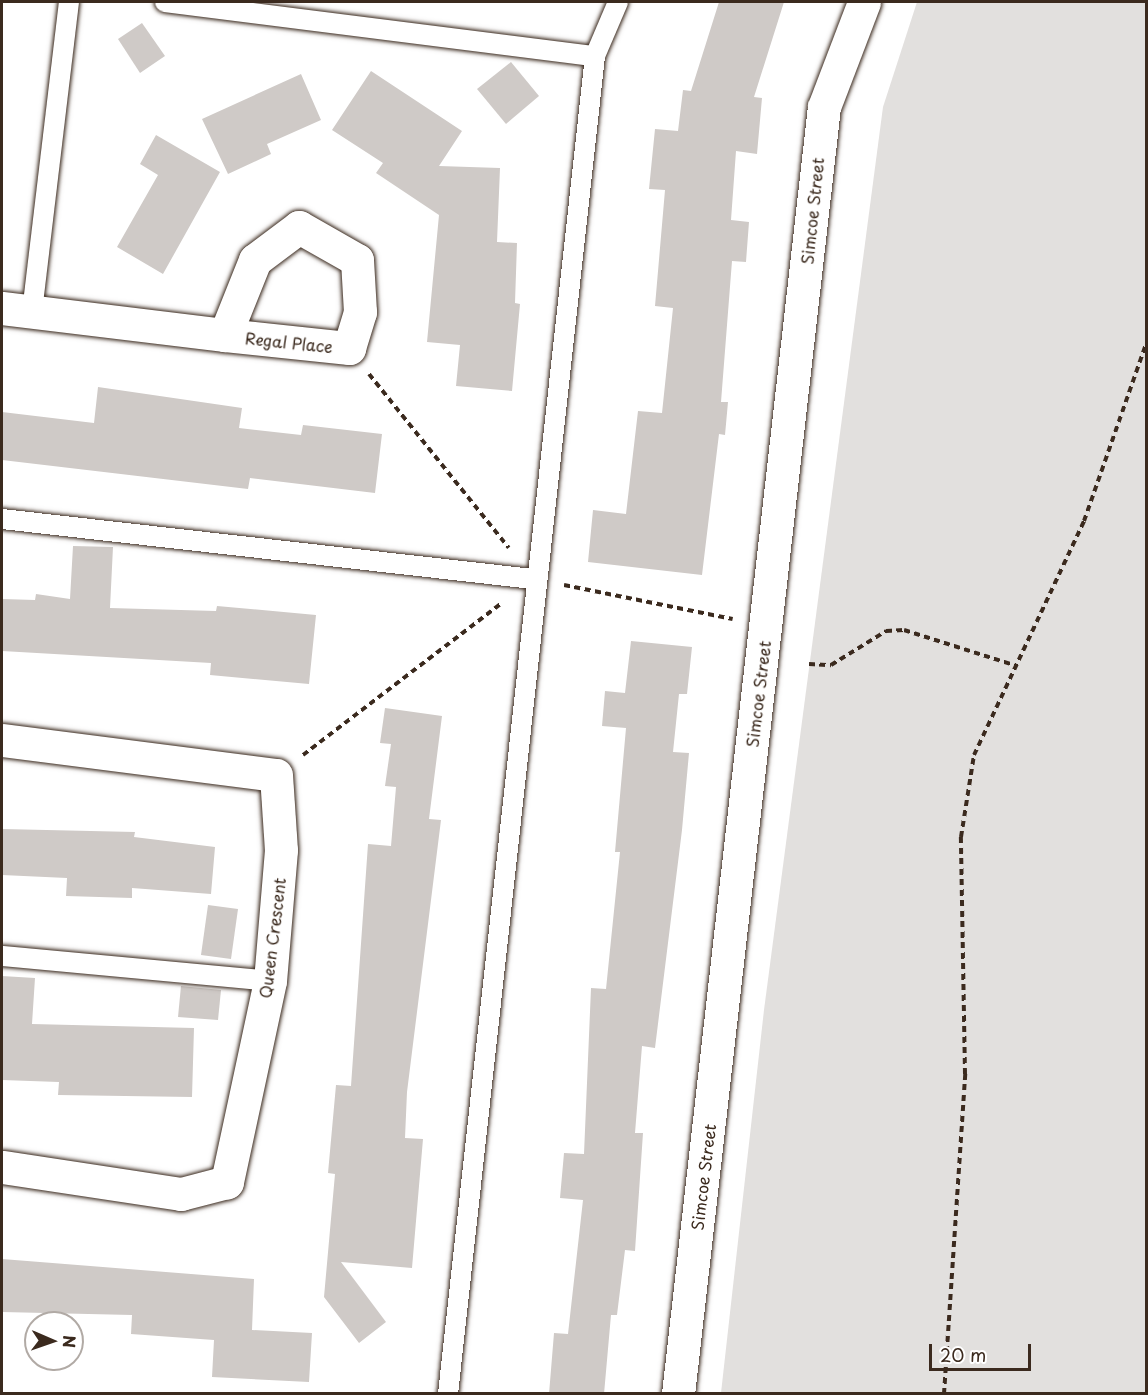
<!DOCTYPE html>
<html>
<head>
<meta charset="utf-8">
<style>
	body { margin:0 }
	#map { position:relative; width:1148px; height:1395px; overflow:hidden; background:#fff; font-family:"Playpen Sans",sans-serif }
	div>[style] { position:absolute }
	.green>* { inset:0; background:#e2e0de }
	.building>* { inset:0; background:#cfcac7 }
	.path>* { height:4px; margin-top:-2px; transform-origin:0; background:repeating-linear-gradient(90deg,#3b2a1e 0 6px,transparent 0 10.5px) }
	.roads { filter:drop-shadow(0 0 2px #3b2a1e) drop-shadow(0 0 2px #3b2a1e) }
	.service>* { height:20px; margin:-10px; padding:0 10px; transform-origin:10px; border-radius:10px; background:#fff }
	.minor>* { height:33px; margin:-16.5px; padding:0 16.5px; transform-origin:16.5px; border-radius:16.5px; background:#fff }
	span { translate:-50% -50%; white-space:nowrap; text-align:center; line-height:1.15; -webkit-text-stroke:4.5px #fff; paint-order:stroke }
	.street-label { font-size:16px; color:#3b2a1e }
	.frame { position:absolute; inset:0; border:3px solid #3b2a1e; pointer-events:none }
	.north { position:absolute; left:24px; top:1311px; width:60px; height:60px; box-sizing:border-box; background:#fff; border:2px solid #b1aaa5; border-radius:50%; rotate:92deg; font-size:16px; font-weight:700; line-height:24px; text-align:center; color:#3b2a1e }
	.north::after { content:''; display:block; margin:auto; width:21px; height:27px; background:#3b2a1e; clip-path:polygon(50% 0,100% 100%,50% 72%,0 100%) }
	.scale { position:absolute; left:929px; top:1344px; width:102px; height:27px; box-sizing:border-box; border:3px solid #3b2a1e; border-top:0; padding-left:8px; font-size:18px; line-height:21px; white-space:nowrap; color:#3b2a1e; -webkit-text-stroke:4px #fff; paint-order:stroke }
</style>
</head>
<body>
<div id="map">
	<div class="green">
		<i style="clip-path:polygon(917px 2px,1146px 2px,1146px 1393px,721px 1393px,764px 1010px,883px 107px)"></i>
	</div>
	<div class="building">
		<i style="clip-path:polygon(719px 2px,784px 2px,754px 97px,762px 98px,757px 154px,736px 151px,731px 220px,749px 222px,746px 262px,732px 261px,721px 402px,728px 402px,725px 435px,719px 434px,702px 575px,588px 562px,593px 510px,626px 514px,638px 411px,662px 413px,673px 308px,655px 306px,665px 190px,649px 189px,655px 129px,678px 131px,683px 90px,691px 91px)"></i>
		<i style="clip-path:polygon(142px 23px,165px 56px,140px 73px,118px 39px)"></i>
		<i style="clip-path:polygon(511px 62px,539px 96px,506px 124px,477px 89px)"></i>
		<i style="clip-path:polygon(371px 71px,462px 131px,439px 166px,500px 168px,497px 242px,517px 243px,515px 303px,520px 304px,512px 391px,456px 386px,460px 345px,427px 342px,439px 215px,376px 173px,383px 163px,332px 130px)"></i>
		<i style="clip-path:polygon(301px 74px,321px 120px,267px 144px,271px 154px,228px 174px,202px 119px)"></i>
		<i style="clip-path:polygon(156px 135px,220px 172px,163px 274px,117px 247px,158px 175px,140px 164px)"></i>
		<i style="clip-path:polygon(98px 387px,242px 408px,239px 428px,301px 435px,303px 425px,382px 434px,375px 493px,250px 478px,248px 489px,2px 460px,2px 412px,94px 423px)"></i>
		<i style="clip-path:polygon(73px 546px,113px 547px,110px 608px,216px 611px,217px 606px,316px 615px,309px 684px,210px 675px,211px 663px,2px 651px,2px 599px,35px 600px,36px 594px,70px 599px)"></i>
		<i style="clip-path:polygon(631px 641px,692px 647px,687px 694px,679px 694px,673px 752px,689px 753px,682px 830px,655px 1048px,642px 1046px,635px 1133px,643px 1133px,635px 1251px,625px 1250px,617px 1315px,611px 1315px,604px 1394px,549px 1394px,554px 1333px,568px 1334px,583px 1200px,560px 1198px,564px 1153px,584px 1154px,591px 988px,606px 989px,620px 852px,615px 852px,626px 728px,602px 726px,605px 691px,625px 693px)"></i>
		<i style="clip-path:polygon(385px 708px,442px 716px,429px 819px,441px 820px,407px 1092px,405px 1138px,423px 1139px,412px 1268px,341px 1262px,386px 1322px,359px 1343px,324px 1297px,335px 1174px,328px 1173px,336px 1085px,351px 1086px,368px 844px,391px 846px,396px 787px,385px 786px,391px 744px,380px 743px)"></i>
		<i style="clip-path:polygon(2px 829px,135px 832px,134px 837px,215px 847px,211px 894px,132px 888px,132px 898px,66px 896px,67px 878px,2px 875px)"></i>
		<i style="clip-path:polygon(208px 905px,238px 909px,231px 959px,201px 955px)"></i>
		<i style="clip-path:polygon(2px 976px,35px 978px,32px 1024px,194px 1028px,192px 1097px,58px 1095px,59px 1082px,2px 1080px)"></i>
		<i style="clip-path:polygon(181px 986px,221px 990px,218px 1020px,178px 1017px)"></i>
		<i style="clip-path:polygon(2px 1259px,254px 1279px,252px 1330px,312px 1333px,309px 1382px,212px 1377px,214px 1340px,131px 1334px,132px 1315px,2px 1312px)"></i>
	</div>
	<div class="path">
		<i style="left:369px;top:374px;width:223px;rotate:51.2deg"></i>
		<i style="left:564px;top:585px;width:172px;rotate:11.4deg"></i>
		<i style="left:809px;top:664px;width:22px;rotate:3deg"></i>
		<i style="left:831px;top:665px;width:65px;rotate:-31.7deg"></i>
		<i style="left:886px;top:631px;width:18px;rotate:-3deg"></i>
		<i style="left:904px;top:630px;width:119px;rotate:17.7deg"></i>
		<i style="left:303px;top:755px;width:250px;rotate:-37.4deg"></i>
		<i style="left:944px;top:1394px;width:321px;rotate:-86.2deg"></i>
		<i style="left:965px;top:1074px;width:237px;rotate:-91deg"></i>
		<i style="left:961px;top:837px;width:83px;rotate:-81deg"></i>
		<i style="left:974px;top:755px;width:259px;rotate:-64.8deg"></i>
		<i style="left:1084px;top:521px;width:188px;rotate:-70.7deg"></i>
	</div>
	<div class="roads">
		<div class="service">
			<i style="left:165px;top:2px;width:433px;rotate:7.2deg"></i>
			<i style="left:595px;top:56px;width:1346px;rotate:96.27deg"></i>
			<i style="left:595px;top:56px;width:59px;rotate:-66.9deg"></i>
			<i style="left:32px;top:312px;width:312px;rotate:-83.2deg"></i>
			<i style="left:2px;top:519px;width:534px;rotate:6.45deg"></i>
			<i style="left:2px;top:956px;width:269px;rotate:5.3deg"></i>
		</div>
		<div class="minor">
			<i style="left:2px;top:308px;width:225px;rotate:6.9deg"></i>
			<i style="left:225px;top:335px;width:125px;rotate:6deg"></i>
			<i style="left:349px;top:348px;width:38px;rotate:-73deg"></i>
			<i style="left:360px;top:312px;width:52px;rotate:-93.3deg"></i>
			<i style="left:357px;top:260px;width:67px;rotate:-150.4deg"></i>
			<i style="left:299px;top:227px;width:55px;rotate:143.1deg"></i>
			<i style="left:255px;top:260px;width:81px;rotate:111.8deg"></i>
			<i style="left:2px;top:740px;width:276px;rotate:7.3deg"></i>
			<i style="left:276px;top:775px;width:75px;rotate:86.2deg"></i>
			<i style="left:281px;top:850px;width:131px;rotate:94.8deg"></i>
			<i style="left:270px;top:981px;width:206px;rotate:102.1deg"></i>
			<i style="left:227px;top:1182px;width:48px;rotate:165.4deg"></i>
			<i style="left:181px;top:1194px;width:181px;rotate:-171.4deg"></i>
			<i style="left:678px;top:1394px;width:1295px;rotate:-83.53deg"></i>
			<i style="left:824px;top:107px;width:112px;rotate:-69.1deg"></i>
		</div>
	</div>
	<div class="street-label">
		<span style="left:812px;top:211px;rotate:-84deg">Simcoe Street</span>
		<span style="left:289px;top:342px;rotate:6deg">Regal Place</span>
		<span style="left:758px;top:694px;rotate:-83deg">Simcoe Street</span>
		<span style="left:272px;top:938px;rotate:-83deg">Queen Crescent</span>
		<span style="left:703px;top:1177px;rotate:-83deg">Simcoe Street</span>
	</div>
	<div class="frame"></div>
	<div class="north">N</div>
	<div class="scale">20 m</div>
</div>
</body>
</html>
